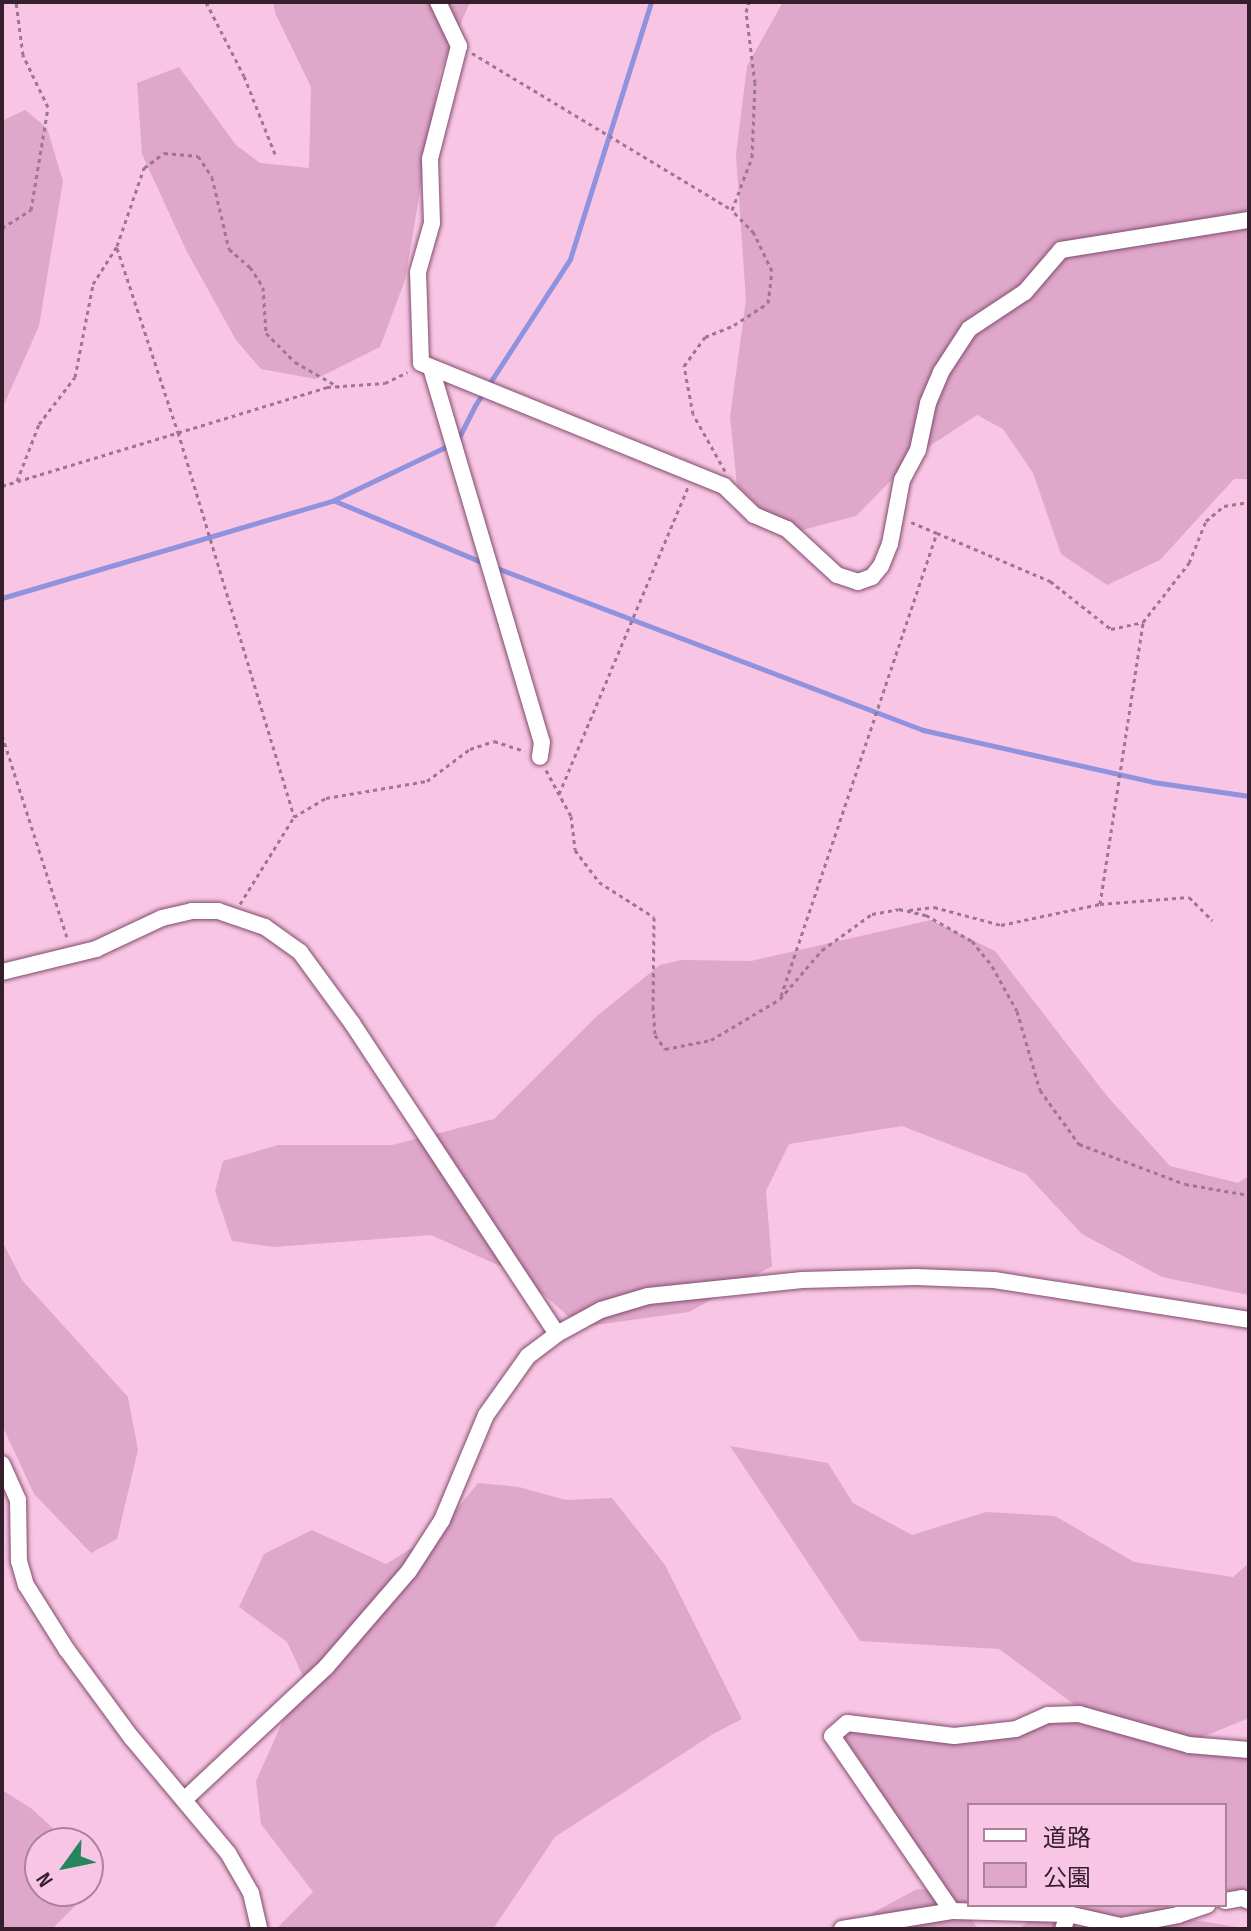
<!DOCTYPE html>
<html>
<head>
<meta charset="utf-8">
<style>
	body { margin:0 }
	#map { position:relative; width:1251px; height:1931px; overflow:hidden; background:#f8c6e4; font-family:"Sofia Sans Condensed","Noto Sans JP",sans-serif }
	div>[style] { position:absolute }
	.green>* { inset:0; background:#dfa7c9 }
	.stream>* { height:5px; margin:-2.5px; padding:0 2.5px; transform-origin:2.5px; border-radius:2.5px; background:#9092de }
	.path>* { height:3px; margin-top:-1.5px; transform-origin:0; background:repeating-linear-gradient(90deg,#9c778d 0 4px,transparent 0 8px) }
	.roads { filter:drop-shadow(0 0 2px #814c6e) drop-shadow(0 0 2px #814c6e) }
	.minor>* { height:16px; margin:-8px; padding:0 8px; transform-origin:8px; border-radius:8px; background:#fff }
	span { translate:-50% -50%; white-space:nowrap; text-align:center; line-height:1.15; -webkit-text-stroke:8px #f8c6e4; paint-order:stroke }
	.frame { position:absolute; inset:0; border:4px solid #361f2d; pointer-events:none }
	.legend { position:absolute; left:967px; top:1803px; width:260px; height:104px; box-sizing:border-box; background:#f8c6e4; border:2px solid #aa839b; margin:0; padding:10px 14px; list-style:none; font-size:24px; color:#361f2d }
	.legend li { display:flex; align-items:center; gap:16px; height:40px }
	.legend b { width:40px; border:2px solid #aa839b }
	.north { position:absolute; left:24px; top:1827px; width:80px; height:80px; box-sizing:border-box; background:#f8c6e4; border:2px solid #aa839b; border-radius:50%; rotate:237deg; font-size:22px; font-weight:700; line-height:32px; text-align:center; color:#361f2d }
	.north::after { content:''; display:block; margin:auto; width:28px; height:36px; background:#24855e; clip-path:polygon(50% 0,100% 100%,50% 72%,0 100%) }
</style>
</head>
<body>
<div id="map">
	<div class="green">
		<i style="clip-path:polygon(273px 2px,470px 2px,440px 72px,405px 280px,380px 347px,316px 379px,261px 369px,236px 340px,186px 250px,142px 154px,137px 83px,179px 67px,236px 145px,260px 163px,309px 168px,311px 87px,276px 15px)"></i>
		<i style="clip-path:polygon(783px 2px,1249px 2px,1249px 479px,1234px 479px,1160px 560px,1107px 585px,1061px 554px,1033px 473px,1003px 429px,977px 415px,916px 455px,856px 516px,787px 534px,737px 485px,730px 417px,746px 300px,736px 155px,747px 66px)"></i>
		<i style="clip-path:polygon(25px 110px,47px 128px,63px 181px,39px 326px,2px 409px,2px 121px)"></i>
		<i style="clip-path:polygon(931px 920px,995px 951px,1107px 1096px,1170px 1166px,1238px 1183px,1249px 1176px,1249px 1295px,1162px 1277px,1082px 1234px,1026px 1174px,902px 1126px,789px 1144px,766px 1191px,772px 1266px,689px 1312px,581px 1327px,522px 1276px,431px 1235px,274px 1247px,232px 1241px,215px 1191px,223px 1161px,278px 1145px,392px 1145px,494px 1119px,598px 1015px,660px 965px,681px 960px,751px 961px)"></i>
		<i style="clip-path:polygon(2px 1241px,22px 1280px,128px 1397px,138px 1450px,117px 1539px,91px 1553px,34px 1494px,2px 1425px)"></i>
		<i style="clip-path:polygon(730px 1446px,828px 1463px,853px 1503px,912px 1535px,986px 1512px,1055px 1516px,1134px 1562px,1233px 1577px,1249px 1563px,1249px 1718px,1195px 1740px,1090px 1716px,999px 1649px,860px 1641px)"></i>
		<i style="clip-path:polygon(478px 1483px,519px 1487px,566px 1500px,612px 1498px,665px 1565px,742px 1719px,713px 1734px,555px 1837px,493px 1929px,276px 1929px,313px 1892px,261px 1824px,256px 1781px,303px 1676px,287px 1642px,239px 1607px,264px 1554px,312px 1530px,386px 1564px,438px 1532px)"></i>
		<i style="clip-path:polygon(1075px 1715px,1249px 1754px,1249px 1898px,1225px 1898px,1225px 1805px,969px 1805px,969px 1905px,1197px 1905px,1163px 1915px,1249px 1929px,1020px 1929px,1036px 1912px,966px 1911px,978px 1929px,843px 1929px,917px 1889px,940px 1891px,835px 1736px,847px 1727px,953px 1741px)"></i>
		<i style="clip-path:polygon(2px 1790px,32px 1809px,69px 1843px,40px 1843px,40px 1891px,83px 1891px,84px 1897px,52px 1929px,2px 1929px)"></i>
	</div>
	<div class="stream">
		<i style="left:458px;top:439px;width:39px;rotate:-63deg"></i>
		<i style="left:476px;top:404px;width:173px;rotate:-57deg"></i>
		<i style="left:570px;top:259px;width:269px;rotate:-72.5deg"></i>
		<i style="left:335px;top:501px;width:161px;rotate:22.6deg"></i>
		<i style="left:494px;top:567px;width:459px;rotate:20.8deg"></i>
		<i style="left:923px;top:730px;width:236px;rotate:12.7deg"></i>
		<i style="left:1153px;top:782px;width:97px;rotate:8.3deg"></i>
		<i style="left:2px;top:598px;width:346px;rotate:-16.4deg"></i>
		<i style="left:334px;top:500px;width:128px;rotate:-25.4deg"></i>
	</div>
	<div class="path">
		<i style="left:206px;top:2px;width:83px;rotate:62.8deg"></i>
		<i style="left:244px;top:76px;width:84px;rotate:68.3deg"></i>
		<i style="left:472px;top:53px;width:304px;rotate:31.1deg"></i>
		<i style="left:732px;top:210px;width:57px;rotate:-69.3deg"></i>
		<i style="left:752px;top:157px;width:74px;rotate:-87.7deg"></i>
		<i style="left:755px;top:83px;width:72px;rotate:-97.2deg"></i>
		<i style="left:746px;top:12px;width:10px;rotate:-73deg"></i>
		<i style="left:2px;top:228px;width:34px;rotate:-32deg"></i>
		<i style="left:31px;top:210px;width:104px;rotate:-80.6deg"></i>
		<i style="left:48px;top:107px;width:58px;rotate:-115.7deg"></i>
		<i style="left:23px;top:55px;width:53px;rotate:-97.5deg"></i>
		<i style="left:117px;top:248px;width:194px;rotate:71.7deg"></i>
		<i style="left:178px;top:432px;width:402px;rotate:73.2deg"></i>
		<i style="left:725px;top:471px;width:65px;rotate:-119.3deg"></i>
		<i style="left:693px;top:414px;width:49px;rotate:-100.6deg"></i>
		<i style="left:684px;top:366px;width:36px;rotate:-54deg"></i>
		<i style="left:705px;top:337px;width:31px;rotate:-22deg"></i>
		<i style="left:734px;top:325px;width:40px;rotate:-32.9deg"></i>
		<i style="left:768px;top:303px;width:32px;rotate:-83deg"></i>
		<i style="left:772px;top:271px;width:42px;rotate:-115.3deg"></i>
		<i style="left:754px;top:233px;width:32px;rotate:-134deg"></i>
		<i style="left:17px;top:481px;width:61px;rotate:-68.9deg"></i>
		<i style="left:39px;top:424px;width:59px;rotate:-52.5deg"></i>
		<i style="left:75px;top:377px;width:95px;rotate:-79deg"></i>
		<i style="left:93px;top:284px;width:45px;rotate:-57.7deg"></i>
		<i style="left:117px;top:246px;width:83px;rotate:-70.9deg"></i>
		<i style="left:144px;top:168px;width:25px;rotate:-37deg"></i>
		<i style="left:164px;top:153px;width:34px;rotate:5deg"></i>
		<i style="left:198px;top:156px;width:25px;rotate:56deg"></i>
		<i style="left:212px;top:177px;width:74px;rotate:76.7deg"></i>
		<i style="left:229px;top:249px;width:28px;rotate:41deg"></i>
		<i style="left:250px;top:267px;width:24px;rotate:57deg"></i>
		<i style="left:263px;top:287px;width:46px;rotate:86.3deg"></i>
		<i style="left:266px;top:333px;width:41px;rotate:45deg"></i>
		<i style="left:295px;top:362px;width:51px;rotate:29.6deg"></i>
		<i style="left:2px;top:486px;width:340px;rotate:-16.9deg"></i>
		<i style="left:327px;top:387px;width:58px;rotate:-3.9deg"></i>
		<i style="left:385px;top:383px;width:25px;rotate:-26deg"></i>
		<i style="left:937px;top:533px;width:123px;rotate:23deg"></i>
		<i style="left:1050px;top:581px;width:78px;rotate:38.2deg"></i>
		<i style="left:1111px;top:629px;width:33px;rotate:-12deg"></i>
		<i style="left:1143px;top:622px;width:75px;rotate:-52.1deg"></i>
		<i style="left:1189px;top:563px;width:45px;rotate:-68deg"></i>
		<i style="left:1206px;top:521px;width:23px;rotate:-40deg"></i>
		<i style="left:1224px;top:506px;width:25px;rotate:-9deg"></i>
		<i style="left:2px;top:735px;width:216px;rotate:72.2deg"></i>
		<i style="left:546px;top:770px;width:52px;rotate:61.5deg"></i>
		<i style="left:571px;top:816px;width:34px;rotate:83deg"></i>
		<i style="left:575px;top:850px;width:40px;rotate:53deg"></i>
		<i style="left:599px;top:882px;width:65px;rotate:32.5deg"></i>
		<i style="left:654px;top:917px;width:89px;rotate:90.6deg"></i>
		<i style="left:653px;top:1006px;width:29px;rotate:86deg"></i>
		<i style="left:655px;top:1035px;width:17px;rotate:54deg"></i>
		<i style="left:665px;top:1049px;width:47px;rotate:-11.1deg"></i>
		<i style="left:711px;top:1040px;width:80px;rotate:-30.7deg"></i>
		<i style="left:780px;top:999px;width:65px;rotate:-49.4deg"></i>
		<i style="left:822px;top:950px;width:62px;rotate:-35.8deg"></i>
		<i style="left:872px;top:914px;width:27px;rotate:-10deg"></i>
		<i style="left:899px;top:909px;width:28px;rotate:13deg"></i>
		<i style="left:926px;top:915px;width:53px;rotate:29.5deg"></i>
		<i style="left:972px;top:941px;width:32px;rotate:51deg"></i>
		<i style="left:992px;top:966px;width:51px;rotate:60.9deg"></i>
		<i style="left:1017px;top:1011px;width:82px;rotate:73.8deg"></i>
		<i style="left:1040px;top:1090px;width:67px;rotate:54.2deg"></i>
		<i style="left:1079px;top:1144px;width:113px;rotate:20.7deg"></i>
		<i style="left:1185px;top:1184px;width:65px;rotate:9.8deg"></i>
		<i style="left:559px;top:794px;width:333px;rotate:-67.2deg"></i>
		<i style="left:240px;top:904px;width:102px;rotate:-58.2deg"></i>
		<i style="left:294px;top:817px;width:37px;rotate:-31deg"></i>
		<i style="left:326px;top:798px;width:102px;rotate:-9.6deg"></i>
		<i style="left:427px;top:781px;width:54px;rotate:-36.7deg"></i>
		<i style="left:470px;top:749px;width:25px;rotate:-18deg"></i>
		<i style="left:494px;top:741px;width:32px;rotate:18deg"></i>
		<i style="left:1100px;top:904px;width:89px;rotate:-4.5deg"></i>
		<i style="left:1189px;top:897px;width:33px;rotate:45deg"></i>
		<i style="left:909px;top:910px;width:25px;rotate:-7deg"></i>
		<i style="left:934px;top:907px;width:69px;rotate:15deg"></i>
		<i style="left:1001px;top:925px;width:101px;rotate:-12deg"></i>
		<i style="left:1100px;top:904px;width:285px;rotate:-81.3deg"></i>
		<i style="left:781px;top:996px;width:489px;rotate:-71.4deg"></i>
		<i style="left:937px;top:533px;width:28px;rotate:-157deg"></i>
	</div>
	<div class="roads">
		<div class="minor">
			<i style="left:438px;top:2px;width:49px;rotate:64.5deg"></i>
			<i style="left:459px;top:46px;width:117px;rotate:104.4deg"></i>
			<i style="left:430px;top:159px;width:64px;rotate:88.2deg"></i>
			<i style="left:432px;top:223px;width:51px;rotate:105.9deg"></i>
			<i style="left:418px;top:272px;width:91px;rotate:88.1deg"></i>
			<i style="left:421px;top:363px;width:327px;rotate:22.1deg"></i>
			<i style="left:724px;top:486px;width:42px;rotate:44deg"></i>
			<i style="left:754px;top:515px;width:36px;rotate:23deg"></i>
			<i style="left:787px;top:529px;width:68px;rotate:42.6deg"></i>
			<i style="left:837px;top:575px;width:22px;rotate:18deg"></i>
			<i style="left:858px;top:582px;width:15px;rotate:-20deg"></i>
			<i style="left:872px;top:577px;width:14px;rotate:-51deg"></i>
			<i style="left:881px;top:566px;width:24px;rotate:-68deg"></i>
			<i style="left:890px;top:544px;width:65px;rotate:-79.4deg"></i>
			<i style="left:902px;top:480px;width:34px;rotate:-62deg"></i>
			<i style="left:918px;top:450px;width:48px;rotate:-78deg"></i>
			<i style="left:928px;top:403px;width:34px;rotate:-67deg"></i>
			<i style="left:941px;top:372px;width:51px;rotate:-56.9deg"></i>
			<i style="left:969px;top:329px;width:67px;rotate:-33.5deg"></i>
			<i style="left:1025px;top:292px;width:55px;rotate:-49.4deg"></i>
			<i style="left:1061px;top:250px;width:190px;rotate:-9.1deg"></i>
			<i style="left:431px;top:368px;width:390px;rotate:73.5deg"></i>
			<i style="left:542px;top:742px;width:15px;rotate:98deg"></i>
			<i style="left:2px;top:972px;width:97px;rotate:-13.7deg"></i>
			<i style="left:96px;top:949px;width:73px;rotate:-25.2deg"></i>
			<i style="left:162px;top:918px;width:31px;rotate:-13deg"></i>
			<i style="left:192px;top:911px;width:26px"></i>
			<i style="left:218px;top:911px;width:50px;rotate:18.8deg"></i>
			<i style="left:265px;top:927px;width:43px;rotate:35.5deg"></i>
			<i style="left:300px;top:952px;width:88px;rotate:53.8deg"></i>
			<i style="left:352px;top:1023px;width:372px;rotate:56.6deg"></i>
			<i style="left:2px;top:1464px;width:39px;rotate:66deg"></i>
			<i style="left:18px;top:1500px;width:61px;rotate:89.1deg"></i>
			<i style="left:19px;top:1561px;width:25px;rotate:74deg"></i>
			<i style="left:26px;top:1585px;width:77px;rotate:57.8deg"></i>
			<i style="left:67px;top:1650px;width:108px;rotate:53.7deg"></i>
			<i style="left:131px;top:1737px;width:151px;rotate:50.1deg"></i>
			<i style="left:228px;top:1853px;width:46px;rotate:60.1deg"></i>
			<i style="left:251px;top:1893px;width:37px;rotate:77deg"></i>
			<i style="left:184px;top:1800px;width:196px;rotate:-43.1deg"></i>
			<i style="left:327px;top:1666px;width:125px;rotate:-49.2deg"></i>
			<i style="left:409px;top:1571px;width:61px;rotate:-57.1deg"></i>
			<i style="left:442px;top:1520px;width:114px;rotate:-67.3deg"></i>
			<i style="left:486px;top:1415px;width:72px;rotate:-54.6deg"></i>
			<i style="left:528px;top:1356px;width:36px;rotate:-37deg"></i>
			<i style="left:557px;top:1334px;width:50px;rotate:-28.6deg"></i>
			<i style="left:601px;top:1310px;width:49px;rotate:-16.6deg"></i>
			<i style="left:648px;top:1296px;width:155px;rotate:-5.9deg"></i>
			<i style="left:802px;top:1280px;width:114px;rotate:-1.5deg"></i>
			<i style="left:916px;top:1277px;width:78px;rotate:2.2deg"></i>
			<i style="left:994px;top:1280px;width:258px;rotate:8.9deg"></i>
			<i style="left:1225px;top:1901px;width:17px;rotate:-10deg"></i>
			<i style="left:1242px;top:1898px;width:8px;rotate:23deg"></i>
			<i style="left:952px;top:1911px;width:116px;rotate:1.5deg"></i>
			<i style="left:1068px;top:1914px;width:16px;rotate:108deg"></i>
			<i style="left:1068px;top:1914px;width:54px;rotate:12.8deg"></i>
			<i style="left:1121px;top:1926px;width:58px;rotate:-10.9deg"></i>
			<i style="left:1178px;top:1915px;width:31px;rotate:-19deg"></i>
			<i style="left:842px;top:1929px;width:111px;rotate:-9.3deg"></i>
			<i style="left:952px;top:1911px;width:212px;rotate:-124.4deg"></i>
			<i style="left:832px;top:1736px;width:20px;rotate:-41deg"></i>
			<i style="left:847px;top:1723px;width:108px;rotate:6.9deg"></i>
			<i style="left:954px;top:1736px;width:62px;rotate:-6.4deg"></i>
			<i style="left:1016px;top:1729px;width:35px;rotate:-24deg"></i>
			<i style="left:1048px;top:1715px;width:31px;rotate:-2deg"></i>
			<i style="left:1079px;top:1714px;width:114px;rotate:15.7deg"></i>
			<i style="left:1189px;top:1745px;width:60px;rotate:4.8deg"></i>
		</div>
	</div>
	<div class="frame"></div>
	<ul class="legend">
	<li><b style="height:10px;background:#fff"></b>道路</li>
	<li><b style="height:22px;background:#dfa7c9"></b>公園</li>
	</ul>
	<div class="north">N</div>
</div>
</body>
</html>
